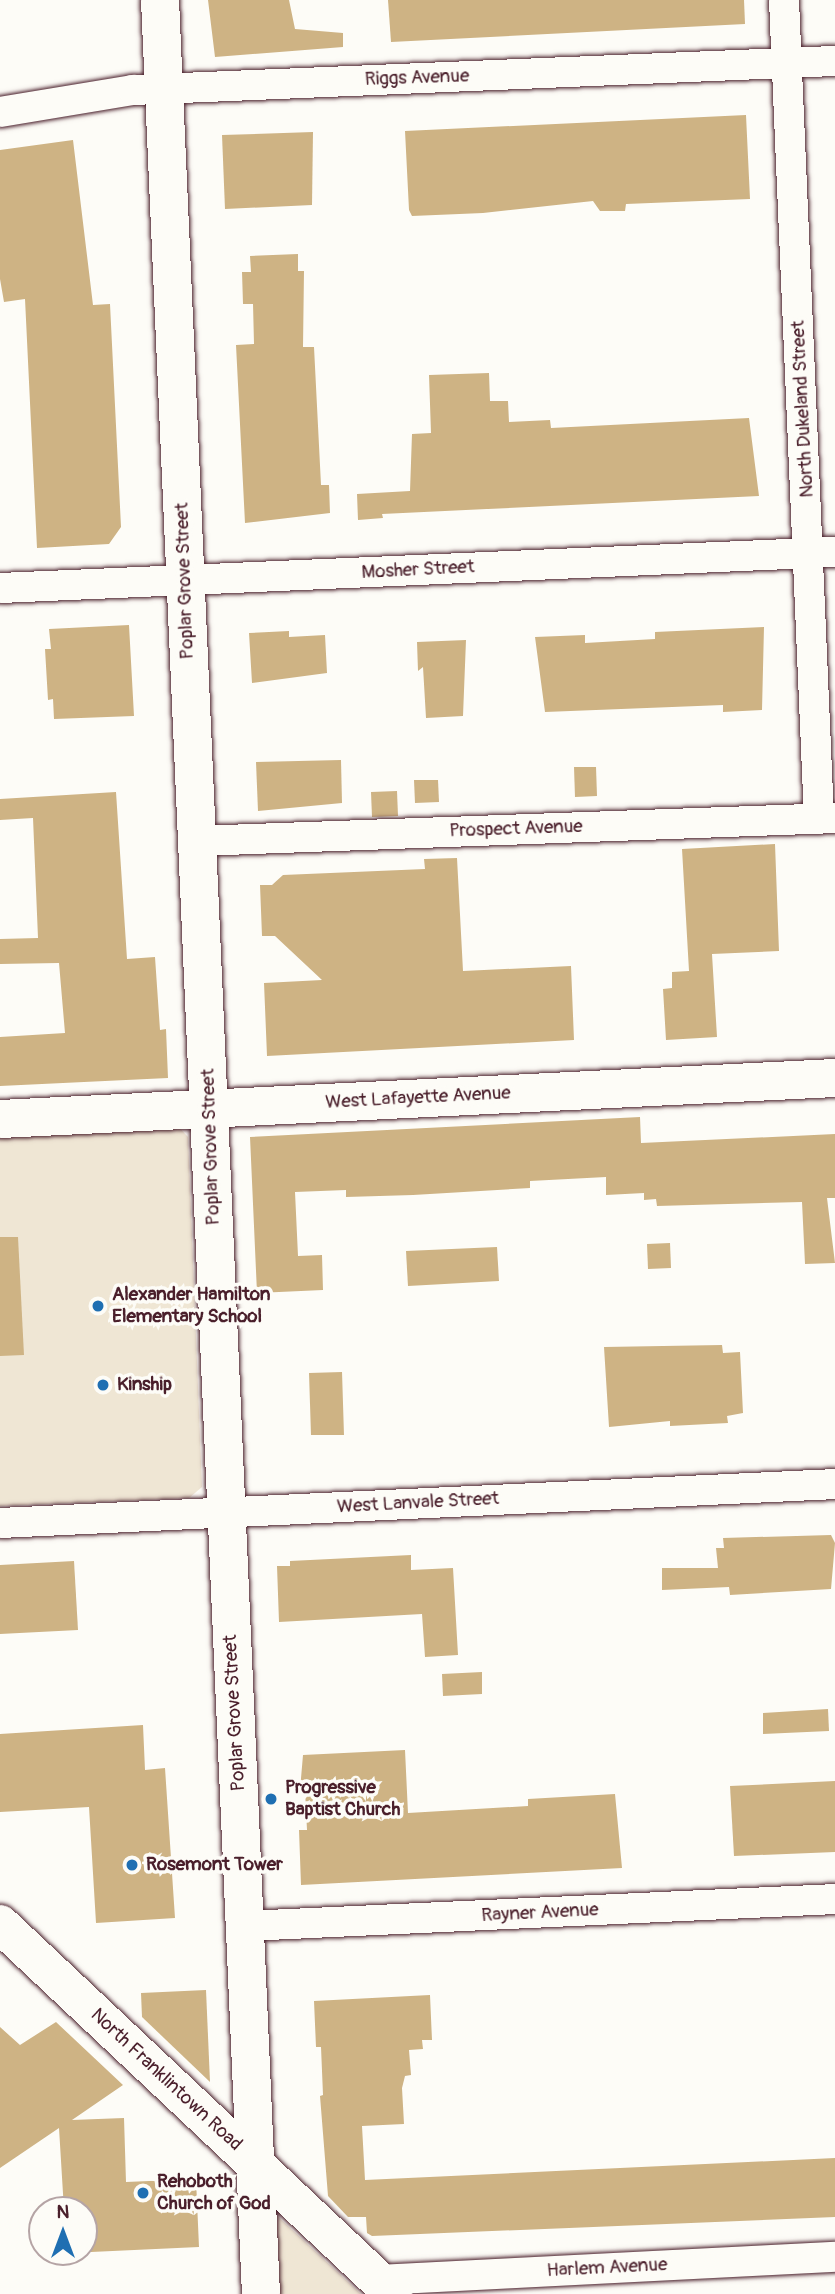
<!DOCTYPE html>
<html>
<head>
<meta charset="utf-8">
<style>
	body { margin:0 }
	#map { position:relative; width:835px; height:2294px; overflow:hidden; background:#fdfcf7; font-family:Pangolin,sans-serif }
	div>[style] { position:absolute }
	.built>* { inset:0; background:#efe6d4 }
	.building>* { inset:0; background:#ceb384 }
	.roads { filter:drop-shadow(0 0 2px #4a1f2b) drop-shadow(0 0 2px #4a1f2b) }
	.street>* { height:30px; margin:-15px; padding:0 15px; transform-origin:15px; border-radius:15px; background:#fdfcf7 }
	.secondary>* { height:38px; margin:-19px; padding:0 19px; transform-origin:19px; border-radius:19px; background:#fdfcf7 }
	.dots>* { width:19px; height:19px; translate:-50% -50%; box-sizing:border-box; border:4px solid #fdfcf7; border-radius:50% }
	span { translate:-50% -50%; white-space:nowrap; text-align:center; line-height:1.15; -webkit-text-stroke:7px #fdfcf7; paint-order:stroke }
	.street-label { font-size:19px; color:#4a1f2b }
	.poi-label { font-size:19px; color:#4a1f2b; font-weight:700 }
	.left { translate:0 -50%; text-align:left }
	.north { position:absolute; left:28px; top:2196px; width:70px; height:70px; box-sizing:border-box; background:#fdfcf7; border:2px solid #b5a4a5; border-radius:50%; rotate:0deg; font-size:19px; font-weight:700; line-height:28px; text-align:center; color:#4a1f2b }
	.north::after { content:''; display:block; margin:auto; width:24px; height:32px; background:#1f6fb2; clip-path:polygon(50% 0,100% 100%,50% 72%,0 100%) }
</style>
</head>
<body>
<div id="map">
	<div class="built">
		<i style="clip-path:polygon(176px 1124px,188px 1137px,202px 1487px,189px 1498px,0 1506px,0 1133px)"></i>
		<i style="clip-path:polygon(274px 2213px,361px 2294px,278px 2294px)"></i>
	</div>
	<div class="building">
		<i style="clip-path:polygon(208px 0,289px 0,295px 29px,343px 33px,343px 47px,215px 57px)"></i>
		<i style="clip-path:polygon(388px 0,744px 0,745px 24px,391px 42px)"></i>
		<i style="clip-path:polygon(746px 115px,750px 199px,626px 204px,625px 211px,600px 211px,593px 201px,483px 213px,412px 216px,409px 210px,405px 131px)"></i>
		<i style="clip-path:polygon(313px 132px,312px 205px,225px 209px,222px 135px)"></i>
		<i style="clip-path:polygon(73px 140px,93px 305px,110px 304px,121px 527px,109px 544px,37px 548px,25px 299px,4px 302px,0 279px,0 150px)"></i>
		<i style="clip-path:polygon(298px 254px,298px 271px,304px 271px,303px 347px,314px 347px,321px 485px,329px 485px,330px 513px,245px 523px,236px 345px,254px 344px,253px 304px,243px 304px,242px 272px,251px 272px,250px 256px)"></i>
		<i style="clip-path:polygon(489px 373px,490px 401px,508px 401px,509px 422px,550px 420px,551px 428px,749px 418px,759px 496px,382px 514px,383px 518px,358px 520px,357px 494px,410px 491px,412px 434px,431px 433px,429px 375px)"></i>
		<i style="clip-path:polygon(129px 625px,134px 716px,54px 719px,53px 699px,48px 700px,45px 649px,51px 649px,49px 629px)"></i>
		<i style="clip-path:polygon(764px 627px,762px 710px,723px 712px,723px 705px,545px 712px,535px 637px,585px 635px,585px 643px,655px 639px,655px 632px)"></i>
		<i style="clip-path:polygon(289px 631px,289px 637px,325px 635px,327px 673px,252px 683px,249px 633px)"></i>
		<i style="clip-path:polygon(466px 640px,463px 716px,426px 718px,423px 667px,418px 671px,417px 642px)"></i>
		<i style="clip-path:polygon(341px 760px,342px 803px,258px 811px,256px 762px)"></i>
		<i style="clip-path:polygon(574px 767px,596px 767px,597px 796px,575px 797px)"></i>
		<i style="clip-path:polygon(414px 780px,438px 780px,439px 802px,415px 803px)"></i>
		<i style="clip-path:polygon(397px 791px,398px 816px,372px 817px,371px 792px)"></i>
		<i style="clip-path:polygon(116px 792px,127px 959px,155px 957px,160px 1030px,166px 1029px,168px 1078px,0 1086px,0 1037px,65px 1033px,59px 963px,0 964px,0 939px,38px 938px,33px 818px,0 820px,0 799px)"></i>
		<i style="clip-path:polygon(775px 844px,779px 951px,712px 954px,717px 1037px,666px 1040px,663px 989px,672px 988px,672px 972px,689px 971px,682px 849px)"></i>
		<i style="clip-path:polygon(457px 858px,463px 971px,571px 966px,574px 1040px,267px 1056px,264px 983px,322px 980px,275px 936px,262px 936px,260px 885px,272px 885px,283px 875px,425px 869px,424px 859px)"></i>
		<i style="clip-path:polygon(640px 1117px,641px 1143px,835px 1134px,835px 1198px,827px 1198px,835px 1263px,805px 1264px,802px 1202px,657px 1206px,656px 1199px,644px 1200px,644px 1193px,606px 1195px,606px 1177px,530px 1181px,530px 1188px,413px 1195px,346px 1197px,346px 1190px,295px 1192px,298px 1256px,322px 1255px,323px 1290px,257px 1293px,250px 1137px)"></i>
		<i style="clip-path:polygon(0 1237px,18px 1237px,24px 1355px,0 1356px)"></i>
		<i style="clip-path:polygon(670px 1243px,671px 1268px,648px 1269px,647px 1244px)"></i>
		<i style="clip-path:polygon(497px 1247px,499px 1281px,408px 1286px,406px 1251px)"></i>
		<i style="clip-path:polygon(722px 1345px,723px 1353px,740px 1352px,743px 1413px,727px 1416px,728px 1423px,670px 1426px,670px 1421px,609px 1427px,604px 1347px)"></i>
		<i style="clip-path:polygon(342px 1372px,344px 1435px,311px 1435px,309px 1373px)"></i>
		<i style="clip-path:polygon(831px 1535px,835px 1543px,831px 1589px,730px 1595px,729px 1587px,662px 1590px,662px 1568px,718px 1568px,716px 1548px,724px 1548px,723px 1538px)"></i>
		<i style="clip-path:polygon(411px 1555px,411px 1570px,453px 1568px,458px 1655px,425px 1657px,422px 1614px,279px 1622px,277px 1566px,290px 1566px,290px 1561px)"></i>
		<i style="clip-path:polygon(74px 1561px,78px 1630px,0 1634px,0 1565px)"></i>
		<i style="clip-path:polygon(482px 1672px,482px 1694px,443px 1696px,442px 1674px)"></i>
		<i style="clip-path:polygon(828px 1709px,829px 1731px,763px 1734px,763px 1713px)"></i>
		<i style="clip-path:polygon(143px 1725px,145px 1770px,165px 1768px,175px 1918px,96px 1923px,89px 1807px,0 1812px,0 1734px)"></i>
		<i style="clip-path:polygon(405px 1750px,408px 1813px,528px 1806px,528px 1799px,615px 1794px,622px 1868px,301px 1885px,299px 1830px,307px 1830px,305px 1790px,300px 1790px,303px 1755px)"></i>
		<i style="clip-path:polygon(835px 1781px,835px 1852px,734px 1856px,730px 1786px)"></i>
		<i style="clip-path:polygon(206px 1990px,210px 2082px,142px 2017px,141px 1993px)"></i>
		<i style="clip-path:polygon(430px 1995px,432px 2040px,422px 2040px,423px 2049px,409px 2050px,411px 2075px,405px 2076px,402px 2088px,404px 2124px,362px 2126px,365px 2180px,835px 2158px,835px 2217px,372px 2236px,367px 2233px,366px 2217px,348px 2217px,328px 2196px,320px 2096px,323px 2095px,321px 2047px,316px 2047px,314px 2001px)"></i>
		<i style="clip-path:polygon(56px 2022px,123px 2085px,72px 2120px,124px 2118px,126px 2182px,196px 2179px,199px 2247px,91px 2252px,84px 2210px,64px 2210px,59px 2128px,0 2168px,0 2027px,20px 2045px)"></i>
	</div>
	<div class="roads">
		<div class="street">
			<i style="left:784px;top:0;width:819px;rotate:87.55deg"></i>
			<i style="left:0;top:112px;width:135px;rotate:-9.4deg"></i>
			<i style="left:133px;top:90px;width:703px;rotate:-2.37deg"></i>
			<i style="left:0;top:588px;width:836px;rotate:-2.47deg"></i>
			<i style="left:197px;top:841px;width:638px;rotate:-2.06deg"></i>
			<i style="left:0;top:1523px;width:836px;rotate:-2.67deg"></i>
			<i style="left:246px;top:1926px;width:590px;rotate:-2.62deg"></i>
			<i style="left:378px;top:2280px;width:458px;rotate:-2.9deg"></i>
		</div>
		<div class="secondary">
			<i style="left:160px;top:0;width:2296px;rotate:87.48deg"></i>
			<i style="left:0;top:1119px;width:836px;rotate:-2.81deg"></i>
			<i style="left:0;top:1924px;width:540px;rotate:43.27deg"></i>
		</div>
	</div>
	<div class="dots">
		<i style="left:98px;top:1306px;background:#1f6fb2"></i>
		<i style="left:103px;top:1385px;background:#1f6fb2"></i>
		<i style="left:271px;top:1799px;background:#1f6fb2"></i>
		<i style="left:132px;top:1865px;background:#1f6fb2"></i>
		<i style="left:143px;top:2193px;background:#1f6fb2"></i>
	</div>
	<div class="street-label">
		<span style="left:417px;top:78px;rotate:-2deg">Riggs Avenue</span>
		<span style="left:803px;top:409px;rotate:-93deg">North Dukeland Street</span>
		<span style="left:418px;top:570px;rotate:-3deg">Mosher Street</span>
		<span style="left:185px;top:581px;rotate:-92deg">Poplar Grove Street</span>
		<span style="left:516px;top:829px;rotate:-2deg">Prospect Avenue</span>
		<span style="left:418px;top:1098px;rotate:-3deg">West Lafayette Avenue</span>
		<span style="left:211px;top:1147px;rotate:-92deg">Poplar Grove Street</span>
		<span style="left:418px;top:1503px;rotate:-3deg">West Lanvale Street</span>
		<span style="left:235px;top:1713px;rotate:-93deg">Poplar Grove Street</span>
		<span style="left:540px;top:1913px;rotate:-3deg">Rayner Avenue</span>
		<span style="left:166px;top:2080px;rotate:43deg">North Franklintown Road</span>
		<span style="left:607px;top:2268px;rotate:-3deg">Harlem Avenue</span>
	</div>
	<div class="poi-label">
		<span class="left" style="left:112px;top:1306px">Alexander Hamilton<br>Elementary School</span>
		<span class="left" style="left:117px;top:1385px">Kinship</span>
		<span class="left" style="left:285px;top:1799px">Progressive<br>Baptist Church</span>
		<span class="left" style="left:146px;top:1865px">Rosemont Tower</span>
		<span class="left" style="left:157px;top:2193px">Rehoboth<br>Church of God</span>
	</div>
	<div class="north">N</div>
</div>
</body>
</html>
